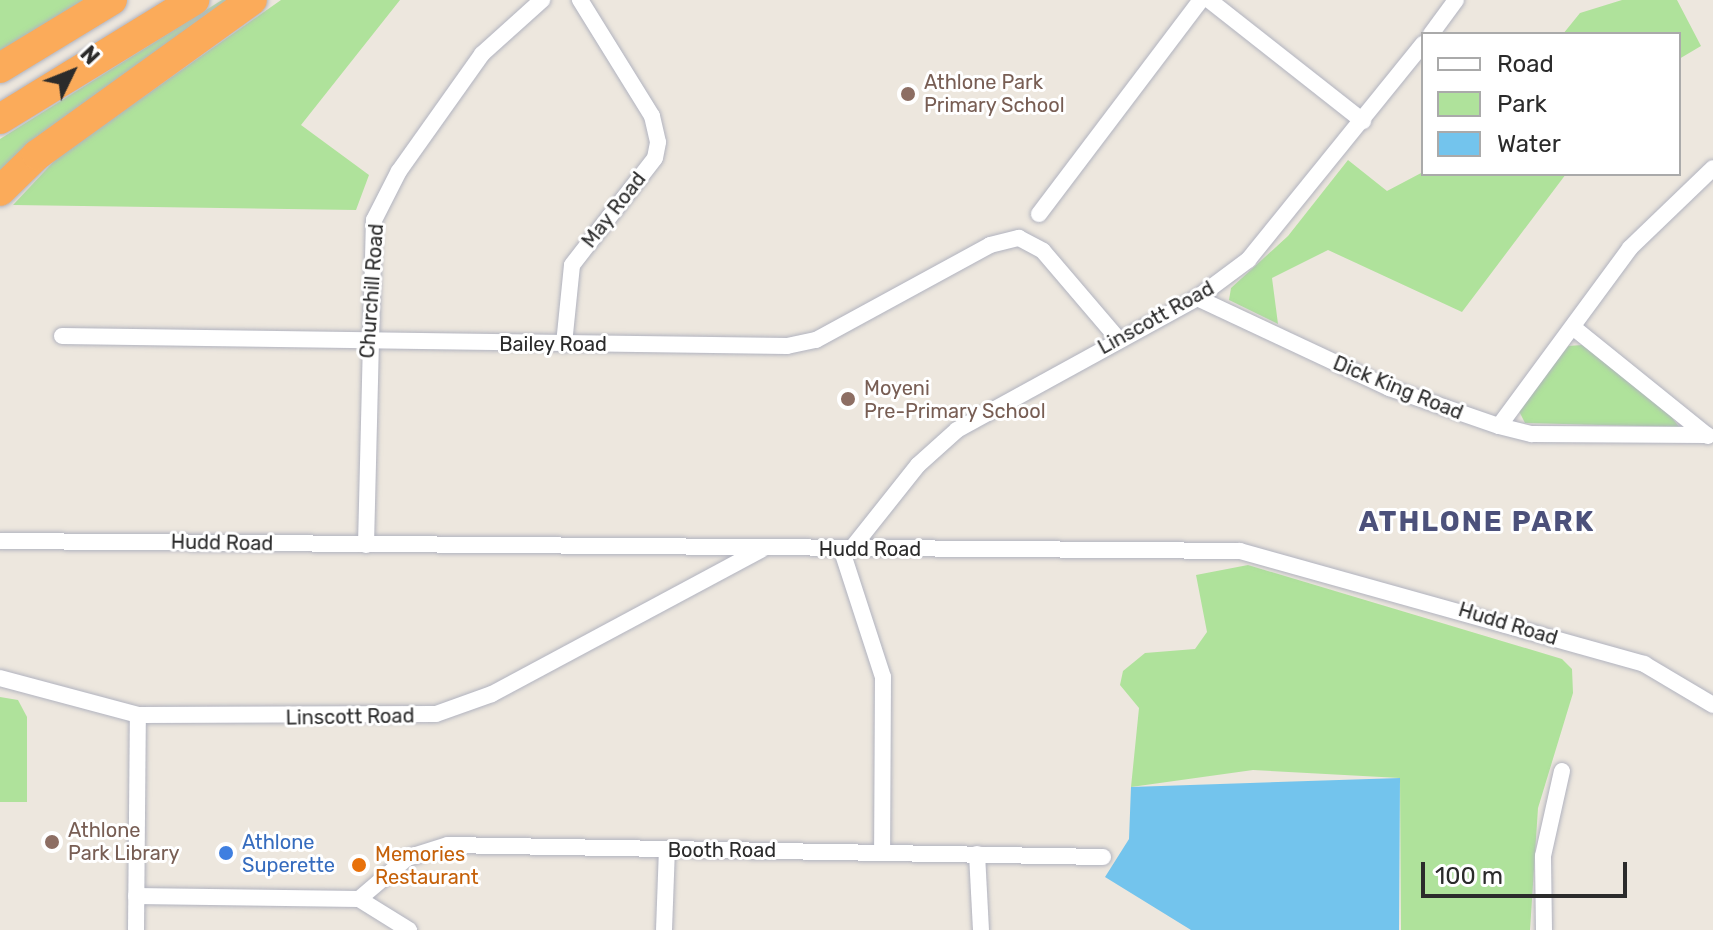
<!DOCTYPE html>
<html>
<head>
<meta charset="utf-8">
<style>
	body { margin:0 }
	#map { position:relative; width:1713px; height:930px; overflow:hidden; background:#ede7de; font-family:Rubik,sans-serif }
	div>[style] { position:absolute }
	.green>* { inset:0; background:#afe29b }
	.water>* { inset:0; background:#73c4ed }
	.roads { filter:drop-shadow(0 0 2px #b1b3bf) drop-shadow(0 0 2px #b1b3bf) }
	.minor>* { height:16px; margin:-8px; padding:0 8px; transform-origin:8px; border-radius:8px; background:#fff }
	.motorway>* { height:30px; margin:-15px; padding:0 15px; transform-origin:15px; border-radius:15px; background:#fbab5a }
	.dots>* { width:22px; height:22px; translate:-50% -50%; box-sizing:border-box; border:4px solid #fff; border-radius:50% }
	span { translate:-50% -50%; white-space:nowrap; text-align:center; line-height:1.15; -webkit-text-stroke:6px #fff; paint-order:stroke }
	.education-label { font-size:20px; color:#785e54 }
	.left { translate:0 -50%; text-align:left }
	.street-label { font-size:20px; color:#2b2b2b }
	.shop-label { font-size:20px; color:#366cbe }
	.food-label { font-size:20px; color:#c56008 }
	.district-label { font-size:28px; color:#4c517b; font-weight:700; letter-spacing:2px }
	.legend { position:absolute; left:1421px; top:32px; width:260px; height:144px; box-sizing:border-box; background:#fff; border:2px solid #aaa; margin:0; padding:10px 14px; list-style:none; font-size:24px; color:#2b2b2b }
	.legend li { display:flex; align-items:center; gap:16px; height:40px }
	.legend b { width:40px; border:2px solid #aaa }
	.north { position:absolute; left:32px; top:32px; width:80px; height:80px; -webkit-text-stroke:6px #fff; paint-order:stroke; rotate:47deg; font-size:22px; font-weight:700; line-height:32px; text-align:center; color:#2b2b2b }
	.north::after { content:''; display:block; margin:auto; width:28px; height:36px; background:#2b2b2b; clip-path:polygon(50% 0,100% 100%,50% 72%,0 100%) }
	.scale { position:absolute; left:1421px; top:862px; width:206px; height:36px; box-sizing:border-box; border:4px solid #2b2b2b; border-top:0; padding-left:10px; font-size:24px; line-height:28px; white-space:nowrap; color:#2b2b2b; -webkit-text-stroke:6px #fff; paint-order:stroke }
</style>
</head>
<body>
<div id="map">
	<div class="green">
		<i style="clip-path:polygon(0 0,84px 0,0 51px)"></i>
		<i style="clip-path:polygon(222px 0,234px 0,0 175px,0 139px)"></i>
		<i style="clip-path:polygon(281px 0,400px 0,301px 125px,369px 175px,356px 210px,13px 205px,58px 157px)"></i>
		<i style="clip-path:polygon(1622px 0,1677px 0,1701px 46px,1679px 59px,1679px 34px,1563px 34px,1580px 13px)"></i>
		<i style="clip-path:polygon(1348px 160px,1387px 191px,1423px 172px,1566px 174px,1462px 312px,1328px 250px,1272px 278px,1278px 324px,1229px 300px,1231px 288px,1288px 236px)"></i>
		<i style="clip-path:polygon(1582px 345px,1661px 403px,1679px 427px,1525px 423px,1519px 411px,1568px 346px)"></i>
		<i style="clip-path:polygon(1248px 565px,1562px 659px,1572px 669px,1573px 693px,1538px 808px,1530px 930px,1401px 930px,1400px 778px,1253px 770px,1131px 787px,1139px 708px,1120px 685px,1123px 671px,1145px 653px,1195px 649px,1207px 632px,1196px 575px)"></i>
		<i style="clip-path:polygon(0 697px,18px 700px,27px 717px,27px 802px,0 802px)"></i>
	</div>
	<div class="water">
		<i style="clip-path:polygon(1400px 778px,1399px 930px,1191px 930px,1105px 877px,1129px 839px,1131px 787px)"></i>
	</div>
	<div class="roads">
		<div class="minor">
			<i style="left:1209px;top:0;width:196px;rotate:38.2deg"></i>
			<i style="left:1431px;top:34px;width:42px;rotate:-53.7deg"></i>
			<i style="left:1039px;top:214px;width:268px;rotate:-52.9deg"></i>
			<i style="left:1197px;top:298px;width:212px;rotate:25.1deg"></i>
			<i style="left:1389px;top:388px;width:116px;rotate:19.1deg"></i>
			<i style="left:1499px;top:426px;width:34px;rotate:14deg"></i>
			<i style="left:1532px;top:434px;width:175px;rotate:0.3deg"></i>
			<i style="left:1574px;top:328px;width:172px;rotate:38.9deg"></i>
			<i style="left:62px;top:336px;width:725px;rotate:0.79deg"></i>
			<i style="left:787px;top:346px;width:30px;rotate:-12deg"></i>
			<i style="left:816px;top:340px;width:198px;rotate:-28.6deg"></i>
			<i style="left:990px;top:245px;width:30px;rotate:-14deg"></i>
			<i style="left:1019px;top:238px;width:27px;rotate:28deg"></i>
			<i style="left:1043px;top:251px;width:117px;rotate:49.5deg"></i>
			<i style="left:564px;top:344px;width:79px;rotate:-84.2deg"></i>
			<i style="left:572px;top:265px;width:135px;rotate:-52.2deg"></i>
			<i style="left:655px;top:158px;width:16px;rotate:-79deg"></i>
			<i style="left:658px;top:142px;width:27px;rotate:-103deg"></i>
			<i style="left:652px;top:116px;width:137px;rotate:-121.8deg"></i>
			<i style="left:1499px;top:426px;width:221px;rotate:-53.6deg"></i>
			<i style="left:1630px;top:248px;width:115px;rotate:-43.9deg"></i>
			<i style="left:0;top:541px;width:1240px;rotate:0.46deg"></i>
			<i style="left:1240px;top:551px;width:420px;rotate:15.6deg"></i>
			<i style="left:1644px;top:664px;width:80px;rotate:30.7deg"></i>
			<i style="left:366px;top:545px;width:325px;rotate:-88.6deg"></i>
			<i style="left:374px;top:220px;width:55px;rotate:-63deg"></i>
			<i style="left:399px;top:171px;width:143px;rotate:-54.6deg"></i>
			<i style="left:482px;top:54px;width:81px;rotate:-42deg"></i>
			<i style="left:841px;top:548px;width:136px;rotate:72deg"></i>
			<i style="left:883px;top:677px;width:172px;rotate:90.3deg"></i>
			<i style="left:852px;top:548px;width:106px;rotate:-51.5deg"></i>
			<i style="left:918px;top:465px;width:52px;rotate:-41.9deg"></i>
			<i style="left:957px;top:430px;width:274px;rotate:-28.8deg"></i>
			<i style="left:1197px;top:298px;width:64px;rotate:-36.7deg"></i>
			<i style="left:1248px;top:260px;width:278px;rotate:-51deg"></i>
			<i style="left:0;top:678px;width:143px;rotate:15deg"></i>
			<i style="left:138px;top:715px;width:298px;rotate:-0.2deg"></i>
			<i style="left:436px;top:714px;width:59px;rotate:-19.7deg"></i>
			<i style="left:492px;top:694px;width:305px;rotate:-28.2deg"></i>
			<i style="left:977px;top:854px;width:76px;rotate:87deg"></i>
			<i style="left:136px;top:896px;width:223px;rotate:0.8deg"></i>
			<i style="left:359px;top:899px;width:63px;rotate:-40.5deg"></i>
			<i style="left:407px;top:858px;width:43px;rotate:-17.6deg"></i>
			<i style="left:448px;top:845px;width:655px;rotate:1.05deg"></i>
			<i style="left:359px;top:899px;width:59px;rotate:31.8deg"></i>
			<i style="left:136px;top:930px;width:215px;rotate:-89.5deg"></i>
			<i style="left:664px;top:930px;width:80px;rotate:-87.9deg"></i>
			<i style="left:1544px;top:930px;width:74px;rotate:-90.8deg"></i>
			<i style="left:1543px;top:856px;width:87px;rotate:-77.4deg"></i>
		</div>
		<div class="motorway">
			<i style="left:0;top:68px;width:131px;rotate:-31.3deg"></i>
			<i style="left:0;top:119px;width:228px;rotate:-31.5deg"></i>
			<i style="left:0;top:191px;width:52px;rotate:-44.2deg"></i>
			<i style="left:37px;top:155px;width:265px;rotate:-35.8deg"></i>
		</div>
	</div>
	<div class="dots">
		<i style="left:908px;top:94px;background:#8d6e63"></i>
		<i style="left:848px;top:399px;background:#8d6e63"></i>
		<i style="left:52px;top:842px;background:#8d6e63"></i>
		<i style="left:226px;top:853px;background:#3f7fe0"></i>
		<i style="left:359px;top:865px;background:#e8710a"></i>
	</div>
	<div class="education-label">
		<span class="left" style="left:924px;top:94px">Athlone Park<br>Primary School</span>
		<span class="left" style="left:864px;top:400px">Moyeni<br>Pre-Primary School</span>
		<span class="left" style="left:68px;top:842px">Athlone<br>Park Library</span>
	</div>
	<div class="street-label">
		<span style="left:614px;top:210px;rotate:-52deg">May Road</span>
		<span style="left:372px;top:291px;rotate:-86deg">Churchill Road</span>
		<span style="left:1156px;top:318px;rotate:-29deg">Linscott Road</span>
		<span style="left:553px;top:344px">Bailey Road</span>
		<span style="left:1398px;top:388px;rotate:22deg">Dick King Road</span>
		<span style="left:222px;top:543px;rotate:1deg">Hudd Road</span>
		<span style="left:870px;top:549px">Hudd Road</span>
		<span style="left:1508px;top:624px;rotate:17deg">Hudd Road</span>
		<span style="left:350px;top:717px;rotate:-1deg">Linscott Road</span>
		<span style="left:722px;top:850px">Booth Road</span>
	</div>
	<div class="shop-label">
		<span class="left" style="left:242px;top:854px">Athlone<br>Superette</span>
	</div>
	<div class="food-label">
		<span class="left" style="left:375px;top:866px">Memories<br>Restaurant</span>
	</div>
	<div class="district-label">
		<span style="left:1477px;top:522px">ATHLONE PARK</span>
	</div>
	<ul class="legend">
	<li><b style="height:10px;background:#fff"></b>Road</li>
	<li><b style="height:22px;background:#afe29b"></b>Park</li>
	<li><b style="height:22px;background:#73c4ed"></b>Water</li>
	</ul>
	<div class="north">N</div>
	<div class="scale">100 m</div>
</div>
</body>
</html>
